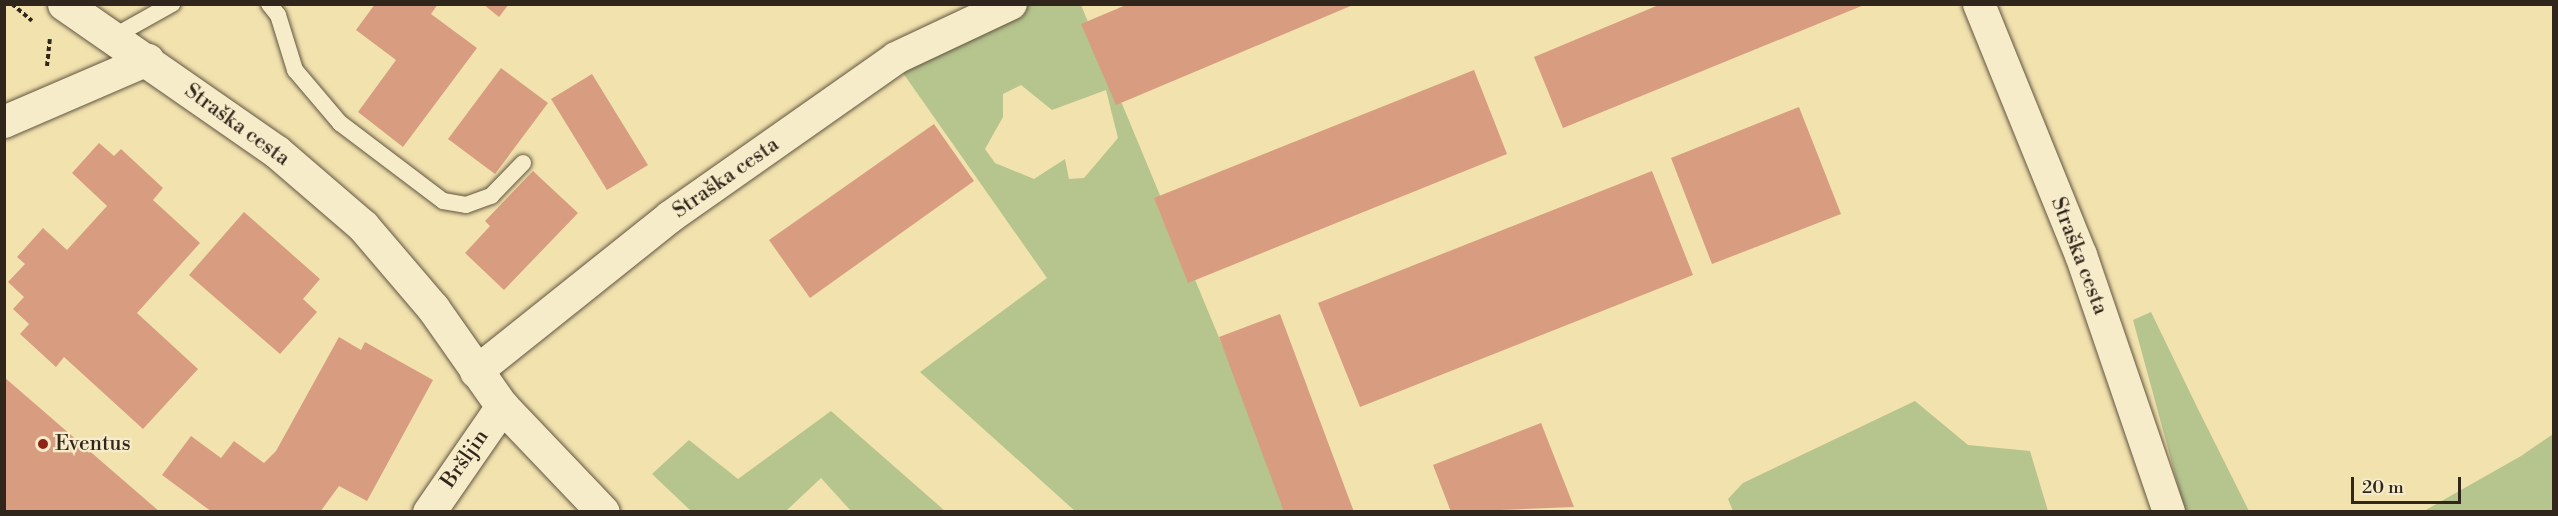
<!DOCTYPE html>
<html>
<head>
<meta charset="utf-8">
<style>
	body { margin:0 }
	#map { position:relative; width:2558px; height:516px; overflow:hidden; background:#f2e2ae; font-family:"Libre Bodoni",serif }
	div>[style] { position:absolute }
	.green>* { inset:0; background:#b6c48e }
	.building>* { inset:0; background:#d89d80 }
	.path>* { height:4px; margin-top:-2px; transform-origin:0; background:repeating-linear-gradient(90deg,#31261b 0 4.5px,transparent 0 7.5px) }
	.roads { filter:drop-shadow(0 0 2px #615540) drop-shadow(0 0 2px #615540) }
	.service>* { height:16px; margin:-8px; padding:0 8px; transform-origin:8px; border-radius:8px; background:#f7ecca }
	.minor>* { height:32px; margin:-16px; padding:0 16px; transform-origin:16px; border-radius:16px; background:#f7ecca }
	.tertiary>* { height:33px; margin:-16.5px; padding:0 16.5px; transform-origin:16.5px; border-radius:16.5px; background:#f7ecca }
	.dots>* { width:16px; height:16px; translate:-50% -50%; box-sizing:border-box; border:3px solid #f7ecca; border-radius:50% }
	span { translate:-50% -50%; white-space:nowrap; text-align:center; line-height:1.15; -webkit-text-stroke:4.5px #f7ecca; paint-order:stroke }
	.street-label { font-size:21px; color:#31261b }
	.poi-label { font-size:21px; color:#31261b }
	.left { translate:0 -50%; text-align:left }
	.frame { position:absolute; inset:0; border:6px solid #31261b; pointer-events:none }
	.scale { position:absolute; left:2351px; top:477px; width:110px; height:27px; box-sizing:border-box; border:3px solid #31261b; border-top:0; padding-left:8px; font-size:18px; line-height:21px; white-space:nowrap; color:#31261b; -webkit-text-stroke:4px #f7ecca; paint-order:stroke }
</style>
</head>
<body>
<div id="map">
	<div class="green">
		<i style="clip-path:polygon(evenodd,1021px 5px,1081px 5px,1291px 511px,1075px 511px,920px 372px,1047px 278px,903px 73px,1021px 5px,1021px 85px,1052px 110px,1106px 90px,1118px 138px,1084px 178px,1069px 179px,1065px 159px,1034px 179px,995px 163px,985px 149px,1003px 117px,1003px 94px,1021px 85px)"></i>
		<i style="clip-path:polygon(2151px 312px,2197px 407px,2249px 511px,2185px 511px,2133px 320px)"></i>
		<i style="clip-path:polygon(1915px 401px,1968px 445px,2030px 451px,2048px 511px,1733px 511px,1728px 499px,1743px 483px)"></i>
		<i style="clip-path:polygon(831px 411px,945px 511px,851px 511px,821px 478px,786px 511px,691px 511px,652px 474px,689px 440px,738px 479px)"></i>
		<i style="clip-path:polygon(2553px 434px,2553px 511px,2424px 511px,2521px 456px)"></i>
	</div>
	<div class="building">
		<i style="clip-path:polygon(375px 4px,438px 4px,431px 14px,477px 48px,403px 147px,358px 112px,396px 60px,356px 30px)"></i>
		<i style="clip-path:polygon(483px 4px,509px 4px,499px 17px)"></i>
		<i style="clip-path:polygon(1661px 4px,1863px 4px,1864px 5px,1563px 128px,1534px 57px)"></i>
		<i style="clip-path:polygon(1126px 5px,1353px 5px,1116px 105px,1081px 24px)"></i>
		<i style="clip-path:polygon(501px 68px,548px 103px,495px 174px,448px 139px)"></i>
		<i style="clip-path:polygon(1474px 70px,1507px 154px,1188px 283px,1154px 198px)"></i>
		<i style="clip-path:polygon(592px 74px,648px 165px,607px 190px,551px 99px)"></i>
		<i style="clip-path:polygon(1799px 107px,1841px 214px,1712px 264px,1671px 158px)"></i>
		<i style="clip-path:polygon(934px 124px,974px 181px,810px 298px,769px 240px)"></i>
		<i style="clip-path:polygon(99px 143px,114px 156px,121px 149px,163px 188px,153px 200px,200px 243px,137px 313px,198px 369px,143px 429px,64px 357px,56px 367px,20px 334px,29px 324px,13px 309px,24px 297px,8px 282px,25px 264px,17px 257px,43px 228px,67px 250px,107px 206px,72px 173px)"></i>
		<i style="clip-path:polygon(533px 171px,578px 213px,504px 290px,465px 253px,490px 226px,485px 221px)"></i>
		<i style="clip-path:polygon(1652px 171px,1693px 275px,1360px 407px,1318px 303px)"></i>
		<i style="clip-path:polygon(244px 212px,320px 279px,303px 299px,317px 312px,280px 354px,189px 275px)"></i>
		<i style="clip-path:polygon(1280px 314px,1354px 512px,1284px 512px,1219px 337px)"></i>
		<i style="clip-path:polygon(339px 337px,361px 350px,365px 342px,433px 380px,367px 501px,339px 486px,320px 512px,212px 512px,162px 475px,191px 436px,221px 458px,234px 441px,264px 463px,276px 451px)"></i>
		<i style="clip-path:polygon(4px 377px,160px 512px,4px 512px)"></i>
		<i style="clip-path:polygon(1541px 423px,1574px 507px,1451px 512px,1433px 465px)"></i>
	</div>
	<div class="path">
		<i style="left:12px;top:4px;width:26px;rotate:40deg"></i>
		<i style="left:47px;top:66px;width:27px;rotate:-84deg"></i>
	</div>
	<div class="roads">
		<div class="service">
			<i style="left:269px;top:4px;width:14px;rotate:51deg"></i>
			<i style="left:278px;top:15px;width:58px;rotate:72.8deg"></i>
			<i style="left:295px;top:70px;width:70px;rotate:49.7deg"></i>
			<i style="left:340px;top:123px;width:129px;rotate:37.1deg"></i>
			<i style="left:443px;top:201px;width:23px;rotate:10deg"></i>
			<i style="left:466px;top:205px;width:27px;rotate:-20deg"></i>
			<i style="left:491px;top:196px;width:46px;rotate:-45.9deg"></i>
			<i style="left:113px;top:37px;width:68px;rotate:-29.2deg"></i>
		</div>
		<div class="minor">
			<i style="left:1979px;top:4px;width:271px;rotate:67.9deg"></i>
			<i style="left:2081px;top:255px;width:272px;rotate:71.1deg"></i>
			<i style="left:4px;top:122px;width:157px;rotate:-23.3deg"></i>
			<i style="left:476px;top:372px;width:248px;rotate:-38.6deg"></i>
			<i style="left:670px;top:217px;width:276px;rotate:-35.1deg"></i>
			<i style="left:896px;top:58px;width:127px;rotate:-25.2deg"></i>
		</div>
		<div class="tertiary">
			<i style="left:64px;top:4px;width:259px;rotate:34.8deg"></i>
			<i style="left:277px;top:152px;width:113px;rotate:40.7deg"></i>
			<i style="left:363px;top:226px;width:108px;rotate:49.5deg"></i>
			<i style="left:433px;top:308px;width:120px;rotate:54.9deg"></i>
			<i style="left:502px;top:406px;width:146px;rotate:46.4deg"></i>
			<i style="left:429px;top:512px;width:129px;rotate:-55.4deg"></i>
		</div>
	</div>
	<div class="dots">
		<i style="left:43px;top:444px;background:#8f2418"></i>
	</div>
	<div class="street-label">
		<span style="left:237px;top:125px;rotate:36deg">Straška cesta</span>
		<span style="left:726px;top:178px;rotate:-35deg">Straška cesta</span>
		<span style="left:2079px;top:256px;rotate:69deg">Straška cesta</span>
		<span style="left:465px;top:459px;rotate:-55deg">Bršljin</span>
	</div>
	<div class="poi-label">
		<span class="left" style="left:55px;top:444px">Eventus</span>
	</div>
	<div class="frame"></div>
	<div class="scale">20 m</div>
</div>
</body>
</html>
